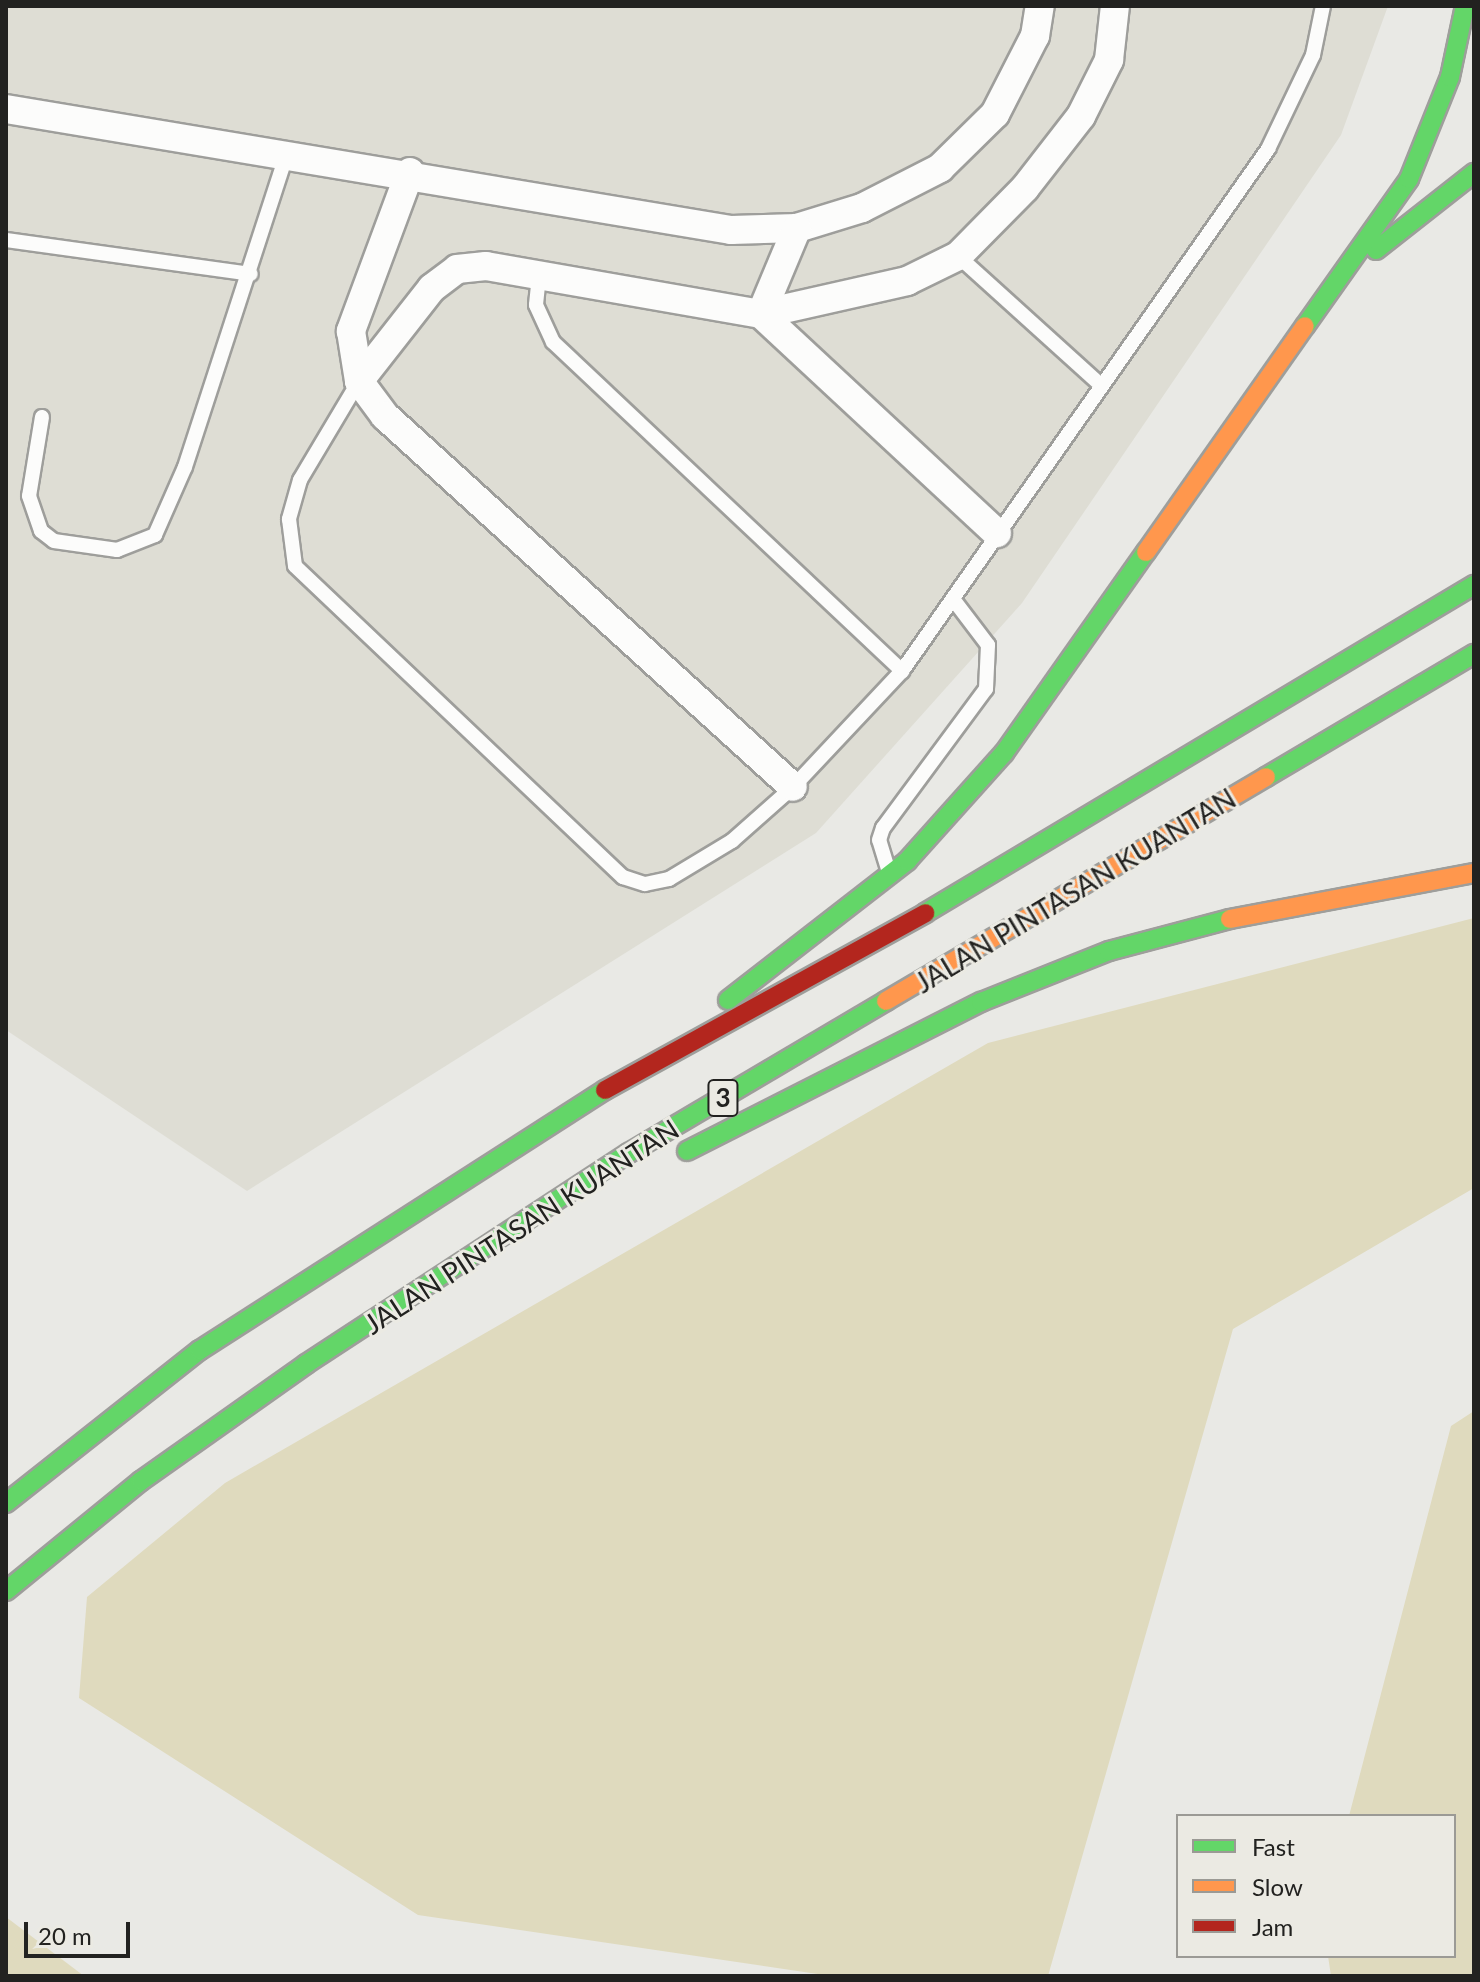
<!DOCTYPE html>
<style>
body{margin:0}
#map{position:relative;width:1480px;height:1982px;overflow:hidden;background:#e9e9e5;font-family:Lato,sans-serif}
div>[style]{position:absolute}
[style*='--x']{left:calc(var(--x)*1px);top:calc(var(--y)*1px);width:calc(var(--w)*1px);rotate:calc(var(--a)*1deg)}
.built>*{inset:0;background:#deddd4}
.green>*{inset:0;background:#dfdabe}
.roads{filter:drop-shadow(2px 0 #9e9e9b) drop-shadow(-2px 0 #9e9e9b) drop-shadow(0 2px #9e9e9b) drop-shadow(0 -2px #9e9e9b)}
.lane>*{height:14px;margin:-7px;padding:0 7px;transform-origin:7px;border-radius:7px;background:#fcfcfb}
.street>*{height:28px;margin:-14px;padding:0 14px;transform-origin:14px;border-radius:14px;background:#fcfcfb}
.fast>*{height:18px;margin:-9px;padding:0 9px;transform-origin:9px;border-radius:9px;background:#63d668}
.slow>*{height:18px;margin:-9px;padding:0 9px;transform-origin:9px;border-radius:9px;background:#ff974d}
.jam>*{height:18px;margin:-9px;padding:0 9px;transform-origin:9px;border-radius:9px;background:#b3261e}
span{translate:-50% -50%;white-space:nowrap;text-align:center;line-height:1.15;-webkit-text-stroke:6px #ebeae3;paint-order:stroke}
.shield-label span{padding:2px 6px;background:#ebeae3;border:2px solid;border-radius:6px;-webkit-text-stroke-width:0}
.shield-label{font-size:26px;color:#222220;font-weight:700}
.street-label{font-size:28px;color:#222220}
.frame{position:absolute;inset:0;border:8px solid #222220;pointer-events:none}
.legend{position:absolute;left:1176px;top:1814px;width:280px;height:144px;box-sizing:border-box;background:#ebeae3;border:2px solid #9b9a95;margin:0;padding:10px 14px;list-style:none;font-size:24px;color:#222220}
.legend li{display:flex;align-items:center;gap:16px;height:40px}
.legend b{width:40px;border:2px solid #9b9a95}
.scale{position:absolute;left:24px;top:1922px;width:106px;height:36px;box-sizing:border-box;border:4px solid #222220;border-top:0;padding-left:10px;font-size:24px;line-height:28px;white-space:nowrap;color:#222220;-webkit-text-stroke:6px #ebeae3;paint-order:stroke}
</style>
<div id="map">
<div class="built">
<i style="clip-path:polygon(6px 6px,1388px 6px,1341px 135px,1022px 603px,816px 833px,247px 1191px,6px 1030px)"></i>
</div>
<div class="green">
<i style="clip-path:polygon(1474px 918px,1474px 1188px,1233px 1329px,1048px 1976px,831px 1976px,418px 1915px,79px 1698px,87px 1597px,225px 1483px,988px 1043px)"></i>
<i style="clip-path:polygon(1474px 1411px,1474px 1976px,1331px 1976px,1328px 1956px,1454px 1956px,1454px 1816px,1349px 1816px,1451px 1426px)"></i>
<i style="clip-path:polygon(6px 1917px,84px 1976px,6px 1976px)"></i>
</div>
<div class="roads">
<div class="lane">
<i style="--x:6;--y:240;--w:247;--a:7.9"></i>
<i style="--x:958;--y:256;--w:193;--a:42.1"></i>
<i style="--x:539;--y:276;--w:29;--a:96"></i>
<i style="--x:536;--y:305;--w:41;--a:65.3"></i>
<i style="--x:553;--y:342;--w:480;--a:43.3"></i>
<i style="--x:359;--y:381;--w:115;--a:120.8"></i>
<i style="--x:300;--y:480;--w:41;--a:105.8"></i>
<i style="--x:289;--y:519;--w:47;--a:82.7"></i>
<i style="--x:295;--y:566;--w:452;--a:43.5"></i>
<i style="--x:623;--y:877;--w:23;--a:18"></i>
<i style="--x:645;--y:884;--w:25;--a:-12"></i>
<i style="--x:669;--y:879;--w:74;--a:-31.1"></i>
<i style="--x:732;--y:841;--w:81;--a:-41.5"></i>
<i style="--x:793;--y:787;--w:159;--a:-46.8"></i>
<i style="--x:902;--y:671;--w:638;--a:-54.96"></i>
<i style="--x:1268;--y:149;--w:104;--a:-64.4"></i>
<i style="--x:1313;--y:55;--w:50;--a:-78.5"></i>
<i style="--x:42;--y:417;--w:80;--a:99.3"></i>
<i style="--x:29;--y:496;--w:37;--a:71"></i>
<i style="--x:41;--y:531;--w:16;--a:38"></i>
<i style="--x:54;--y:541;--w:64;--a:8.1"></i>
<i style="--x:117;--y:550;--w:41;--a:-21.5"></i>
<i style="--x:155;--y:535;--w:74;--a:-66.2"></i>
<i style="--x:185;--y:467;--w:330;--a:-72"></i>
<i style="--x:888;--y:869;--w:30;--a:-107"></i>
<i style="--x:879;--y:840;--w:13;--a:-72"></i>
<i style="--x:883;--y:828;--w:173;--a:-53.5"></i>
<i style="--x:986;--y:689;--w:44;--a:-87.4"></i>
<i style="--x:988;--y:645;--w:58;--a:-127.3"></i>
</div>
<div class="street">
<i style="--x:6;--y:109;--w:735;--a:9.48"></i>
<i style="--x:731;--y:230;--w:66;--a:-1.7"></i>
<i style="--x:797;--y:228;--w:68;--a:-17.1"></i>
<i style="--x:862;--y:208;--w:88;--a:-27.1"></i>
<i style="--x:940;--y:168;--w:77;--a:-44.5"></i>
<i style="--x:995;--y:114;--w:88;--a:-62.9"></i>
<i style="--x:1035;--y:36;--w:30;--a:-81"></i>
<i style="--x:410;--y:172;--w:170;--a:110.4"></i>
<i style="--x:351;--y:331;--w:51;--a:80.9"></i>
<i style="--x:359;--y:381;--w:44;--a:53.4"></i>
<i style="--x:385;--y:416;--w:551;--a:42.28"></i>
<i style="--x:797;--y:228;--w:93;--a:112.7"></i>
<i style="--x:761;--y:314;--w:322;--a:42.9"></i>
<i style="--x:359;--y:381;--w:118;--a:-51.9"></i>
<i style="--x:432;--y:288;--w:31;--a:-37"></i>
<i style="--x:457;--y:269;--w:29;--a:-6"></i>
<i style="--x:486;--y:266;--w:279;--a:9.9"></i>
<i style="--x:761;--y:314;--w:150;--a:-12.7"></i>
<i style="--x:907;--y:281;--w:57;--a:-26.1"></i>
<i style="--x:958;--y:256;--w:95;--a:-45.4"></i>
<i style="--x:1025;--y:188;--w:91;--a:-52.1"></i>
<i style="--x:1081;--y:116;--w:63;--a:-63.4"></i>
<i style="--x:1109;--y:60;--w:54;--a:-83.7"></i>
</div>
<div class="fast">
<i style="--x:1376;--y:250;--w:125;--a:-38.2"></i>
<i style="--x:1305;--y:326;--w:180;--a:-54.7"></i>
<i style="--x:1409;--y:179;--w:110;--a:-68.1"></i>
<i style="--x:1450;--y:77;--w:73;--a:-78.1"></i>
<i style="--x:1266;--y:777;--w:242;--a:-30.6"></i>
<i style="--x:925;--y:913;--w:640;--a:-30.86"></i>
<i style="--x:728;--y:1000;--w:227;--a:-37.8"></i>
<i style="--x:907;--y:861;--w:145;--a:-48.1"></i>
<i style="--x:1004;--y:753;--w:246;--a:-54.8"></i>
<i style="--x:687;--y:1151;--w:330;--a:-26.9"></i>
<i style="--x:981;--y:1002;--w:138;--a:-21.7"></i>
<i style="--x:1109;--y:951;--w:125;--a:-14.8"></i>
<i style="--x:6;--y:1503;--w:247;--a:-38.3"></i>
<i style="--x:200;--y:1350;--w:481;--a:-32.7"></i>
<i style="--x:6;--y:1591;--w:174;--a:-39.2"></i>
<i style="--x:141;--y:1481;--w:202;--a:-35.3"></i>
<i style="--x:306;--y:1364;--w:386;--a:-33.2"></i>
<i style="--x:629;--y:1153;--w:299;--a:-30.6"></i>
</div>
<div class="slow">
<i style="--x:1146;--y:552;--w:276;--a:-54.9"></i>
<i style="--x:1230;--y:919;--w:248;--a:-10.7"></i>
<i style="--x:886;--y:1001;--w:441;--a:-30.5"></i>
</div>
<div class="jam">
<i style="--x:605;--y:1090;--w:366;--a:-28.9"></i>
</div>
</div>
<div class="shield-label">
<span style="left:723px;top:1098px">3</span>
</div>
<div class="street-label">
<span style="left:1075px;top:890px;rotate:-31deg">JALAN PINTASAN KUANTAN</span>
<span style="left:521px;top:1226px;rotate:-33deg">JALAN PINTASAN KUANTAN</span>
</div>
<div class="frame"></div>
<ul class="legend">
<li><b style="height:10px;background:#63d668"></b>Fast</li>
<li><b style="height:10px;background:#ff974d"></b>Slow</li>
<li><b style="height:10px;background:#b3261e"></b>Jam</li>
</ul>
<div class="scale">20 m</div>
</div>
